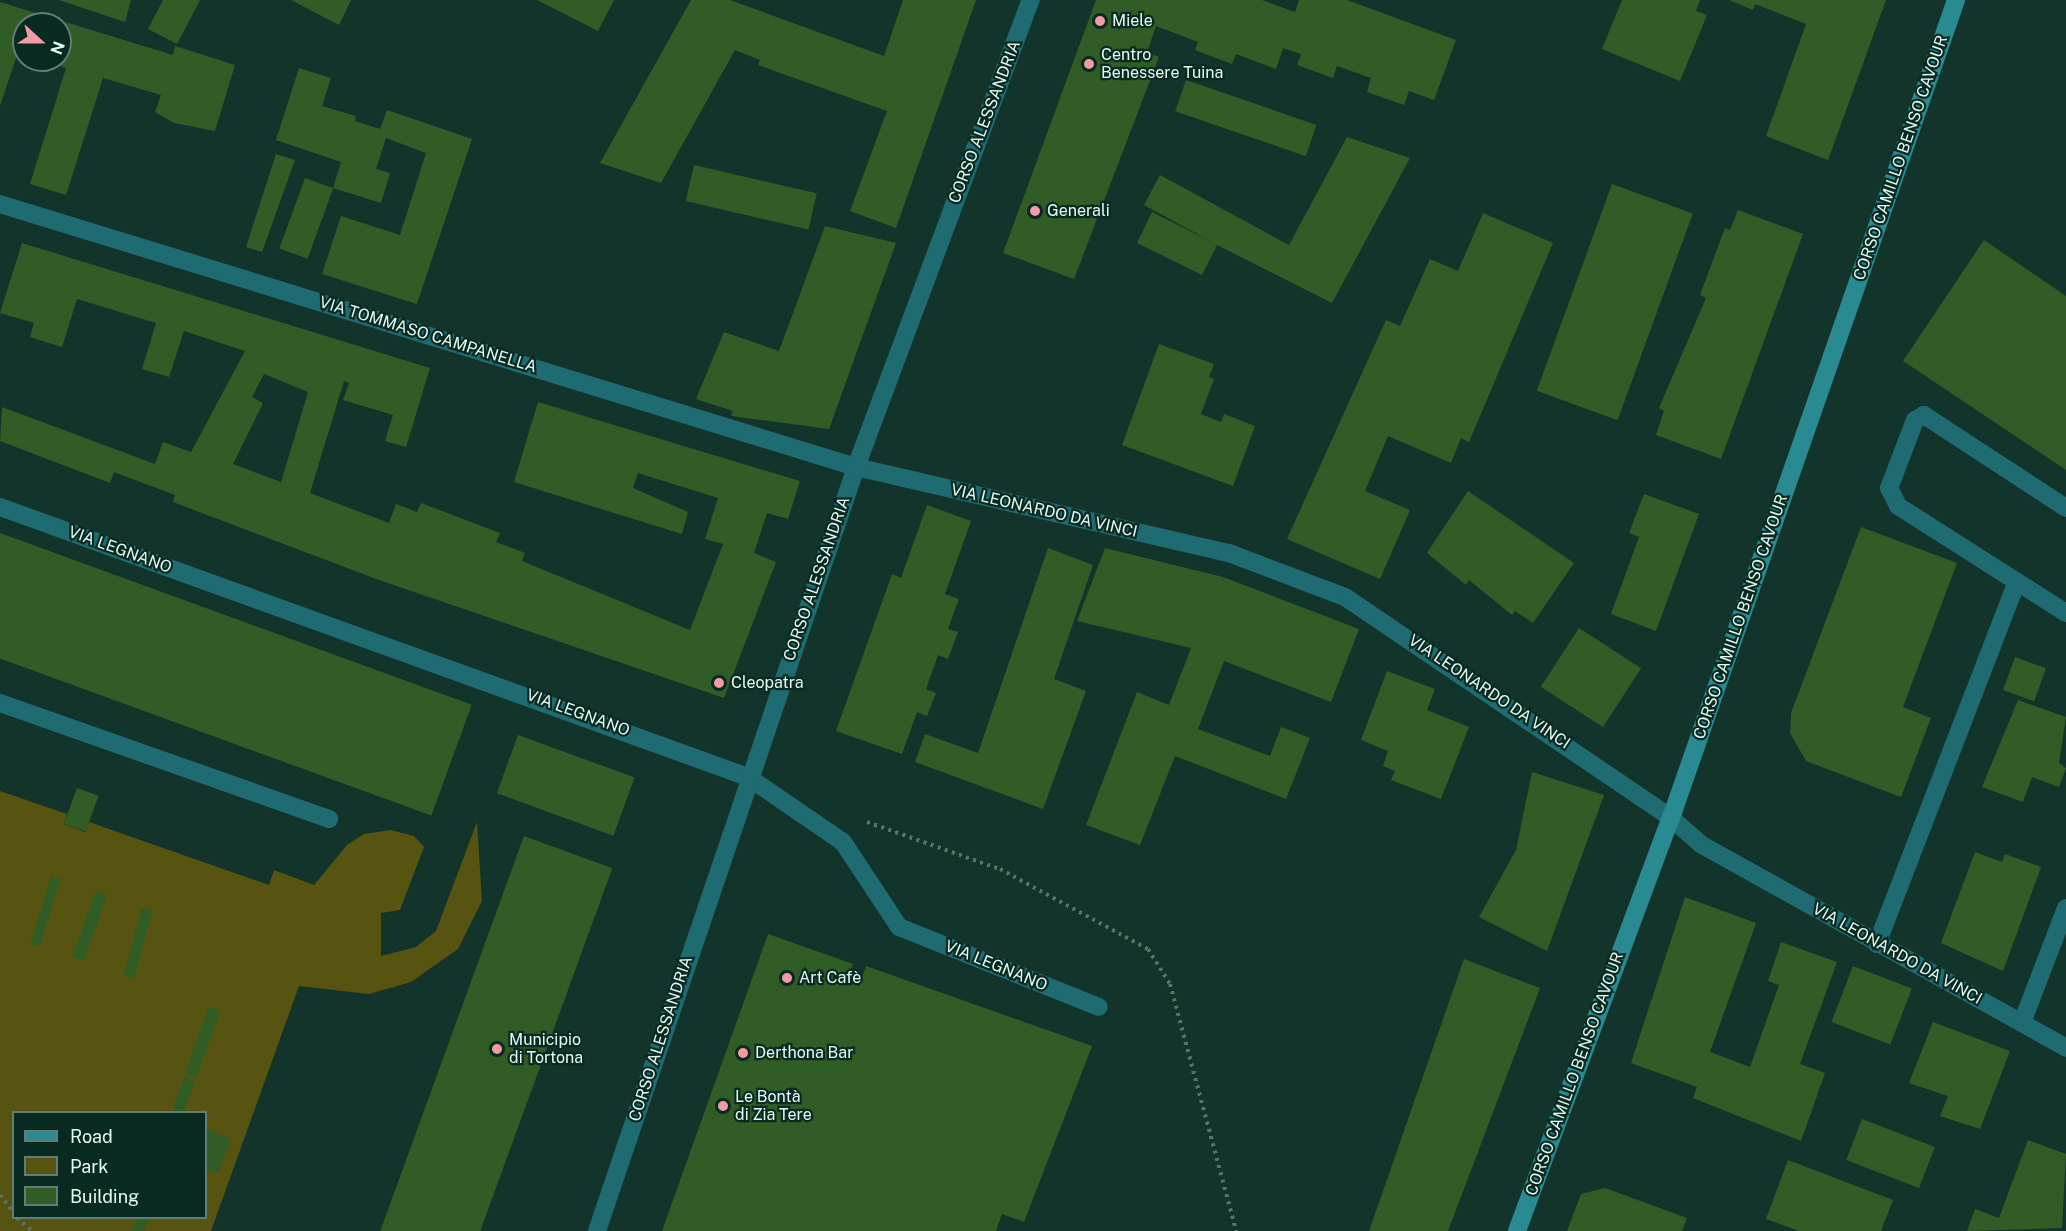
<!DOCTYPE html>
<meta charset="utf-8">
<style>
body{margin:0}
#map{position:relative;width:2066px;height:1231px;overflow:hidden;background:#13342a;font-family:"Public Sans",sans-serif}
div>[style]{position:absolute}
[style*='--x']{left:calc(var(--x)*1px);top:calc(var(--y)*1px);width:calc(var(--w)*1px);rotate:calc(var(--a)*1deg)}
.green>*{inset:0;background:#565410}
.building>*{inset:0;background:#305d25;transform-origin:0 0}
.path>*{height:4px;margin-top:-2px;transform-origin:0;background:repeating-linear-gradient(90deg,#57736a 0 3px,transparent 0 7.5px)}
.lane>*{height:18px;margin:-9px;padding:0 9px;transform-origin:9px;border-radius:9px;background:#1f6b72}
.street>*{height:18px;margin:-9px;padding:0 9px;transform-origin:9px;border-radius:9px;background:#1f6b72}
.secondary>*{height:18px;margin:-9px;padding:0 9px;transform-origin:9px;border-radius:9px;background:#298a92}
.dots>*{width:16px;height:16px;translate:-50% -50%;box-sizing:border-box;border:3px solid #082a21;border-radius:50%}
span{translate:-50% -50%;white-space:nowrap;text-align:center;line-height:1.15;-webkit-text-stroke:4.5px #082a21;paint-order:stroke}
.poi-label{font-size:16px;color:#e6f9f2}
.left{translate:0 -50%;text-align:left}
.street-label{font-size:16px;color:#e6f9f2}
.legend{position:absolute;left:12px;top:1111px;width:195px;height:108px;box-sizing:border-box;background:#082a21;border:2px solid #617d75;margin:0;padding:8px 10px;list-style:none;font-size:18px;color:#e6f9f2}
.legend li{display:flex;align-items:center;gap:12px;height:30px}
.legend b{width:30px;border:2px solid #617d75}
.north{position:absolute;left:12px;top:12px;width:60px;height:60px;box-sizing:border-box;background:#082a21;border:2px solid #617d75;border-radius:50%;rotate:111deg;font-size:16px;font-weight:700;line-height:24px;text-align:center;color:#e6f9f2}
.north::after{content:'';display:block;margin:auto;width:21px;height:27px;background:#f49aa5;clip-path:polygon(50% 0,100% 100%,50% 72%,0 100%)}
</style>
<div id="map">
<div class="green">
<i style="clip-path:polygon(evenodd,0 791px,67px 814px,64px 824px,85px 832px,89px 822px,269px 885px,274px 870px,314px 885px,347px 845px,364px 834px,391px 830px,414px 836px,424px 847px,400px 910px,381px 913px,381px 956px,416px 947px,436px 931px,477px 822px,482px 901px,458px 949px,411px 982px,369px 994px,299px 986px,211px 1231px,0 1231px,0 791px,14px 1112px,206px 1112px,206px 1218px,14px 1218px,14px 1112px)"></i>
</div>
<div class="building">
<i style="clip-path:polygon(59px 0,131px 0,125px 22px)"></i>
<i style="clip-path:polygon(163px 0,200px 0,177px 44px,148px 29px)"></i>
<i style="clip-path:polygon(291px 0,351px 0,339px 25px)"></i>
<i style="clip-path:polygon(537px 0,614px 0,598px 31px)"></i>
<i style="clip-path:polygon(691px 0,730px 0,884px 56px,903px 0,976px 0,896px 228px,850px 211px,887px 111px,758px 65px,760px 60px,735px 50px,661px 183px,600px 163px)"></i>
<i style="clip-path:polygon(1096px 0,1262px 0,1295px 12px,1299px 0,1347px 0,1456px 40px,1434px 100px,1409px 91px,1404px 105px,1367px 92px,1371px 78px,1337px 66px,1333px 78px,1297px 65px,1301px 54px,1283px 48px,1276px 69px,1236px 54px,1232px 64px,1195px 50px,1198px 42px,1156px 26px,1147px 52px,1159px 57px,1074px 279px,1003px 253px)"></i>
<i style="clip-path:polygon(1622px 0,1700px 0,1696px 11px,1707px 15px,1680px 81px,1602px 49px)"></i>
<i style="clip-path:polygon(1729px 0,1886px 0,1828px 160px,1766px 136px,1806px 24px,1755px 4px,1753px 10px)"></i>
<i style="clip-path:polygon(0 2px,173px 55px,175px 46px,235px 65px,215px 131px,174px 123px,155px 112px,161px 95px,103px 78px,66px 195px,30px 184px,66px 68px,44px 60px,60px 60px,60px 24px,24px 24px,24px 54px,18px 52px,0 106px)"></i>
<i style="clip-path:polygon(299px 68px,331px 78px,322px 106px,356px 116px,355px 121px,380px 129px,387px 110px,472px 139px,417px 304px,322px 274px,341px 216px,400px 235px,426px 153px,386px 138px,376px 169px,390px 173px,381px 203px,333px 188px,341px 162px,276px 140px)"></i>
<i style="left:1186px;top:80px;width:138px;height:33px;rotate:19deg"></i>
<i style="clip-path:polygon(1347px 137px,1410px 158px,1332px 303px,1217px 245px,1202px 275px,1137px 243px,1152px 212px,1214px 243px,1144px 205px,1160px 175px,1289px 245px)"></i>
<i style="clip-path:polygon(276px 154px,295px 160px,262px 252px,246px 247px)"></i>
<i style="left:694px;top:165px;width:126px;height:37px;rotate:13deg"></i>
<i style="left:305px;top:178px;width:30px;height:75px;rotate:20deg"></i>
<i style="left:1612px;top:184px;width:86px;height:220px;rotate:20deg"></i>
<i style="clip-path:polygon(1738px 210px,1803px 234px,1721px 459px,1656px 435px,1664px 411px,1659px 408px,1706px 298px,1700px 295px,1725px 228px,1730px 230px)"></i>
<i style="clip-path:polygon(1483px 213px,1553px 243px,1469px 442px,1461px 438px,1451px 463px,1388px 436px,1365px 491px,1410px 510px,1380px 579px,1287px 539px,1386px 320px,1400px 326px,1430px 259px,1458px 271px)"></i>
<i style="clip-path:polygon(825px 226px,896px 243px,829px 429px,731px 416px,733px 411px,696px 399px,724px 332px,779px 351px)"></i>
<i style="clip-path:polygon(1984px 240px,2066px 296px,2066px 470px,1903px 361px)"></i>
<i style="clip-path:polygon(evenodd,22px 243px,430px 368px,406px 447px,385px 441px,393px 415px,343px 400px,349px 383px,344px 381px,310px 493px,389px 523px,396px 504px,417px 512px,421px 503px,500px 533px,496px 542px,525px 553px,522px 561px,690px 630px,723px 544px,705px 539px,718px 498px,638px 473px,633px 488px,688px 512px,682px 534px,514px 482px,538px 402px,800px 481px,788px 519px,767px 513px,754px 553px,776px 562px,724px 698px,379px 580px,173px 502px,175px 495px,114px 472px,110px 483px,0 441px,2px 407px,155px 464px,163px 442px,191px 452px,245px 351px,184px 331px,169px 377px,142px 369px,156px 323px,77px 299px,62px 347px,30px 337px,34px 323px,0 313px,22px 243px,264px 374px,308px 392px,281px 482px,233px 464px,263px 403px,252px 397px,264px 374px)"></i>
<i style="clip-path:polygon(1159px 344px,1214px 364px,1209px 377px,1214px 379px,1201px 414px,1221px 422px,1224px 414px,1255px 426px,1233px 486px,1122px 445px)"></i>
<i style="clip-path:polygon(1468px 491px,1574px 563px,1533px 623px,1515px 611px,1512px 615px,1469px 580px,1466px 585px,1427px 553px)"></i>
<i style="clip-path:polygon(1644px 494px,1699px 514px,1656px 631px,1611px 614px,1639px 537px,1629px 533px)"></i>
<i style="clip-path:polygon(927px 505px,971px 521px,945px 594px,959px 599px,948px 629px,958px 632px,948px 659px,938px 655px,926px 689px,936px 693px,927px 716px,917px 712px,902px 754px,836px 731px,892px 574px,901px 578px)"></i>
<i style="clip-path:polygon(1861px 527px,1957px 563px,1903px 707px,1931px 718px,1901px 797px,1806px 761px,1790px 733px,1791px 713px)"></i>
<i style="left:0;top:533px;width:502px;height:118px;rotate:20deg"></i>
<i style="clip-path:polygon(1048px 548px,1093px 565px,1054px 679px,1086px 691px,1043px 809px,915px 762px,925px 734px,978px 753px)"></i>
<i style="clip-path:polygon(1105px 548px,1223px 577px,1359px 629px,1331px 702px,1224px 661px,1198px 729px,1270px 756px,1281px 727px,1310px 738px,1286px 799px,1175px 756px,1140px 845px,1086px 825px,1137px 692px,1169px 705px,1191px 648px,1077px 621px)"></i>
<i style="left:1579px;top:628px;width:74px;height:70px;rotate:33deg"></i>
<i style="left:2015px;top:657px;width:33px;height:35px;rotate:20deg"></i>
<i style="clip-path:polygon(1387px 671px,1435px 689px,1427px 710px,1469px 727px,1441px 799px,1391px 780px,1395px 771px,1383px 766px,1388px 751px,1361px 740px)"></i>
<i style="clip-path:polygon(2018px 700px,2066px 717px,2059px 763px,2066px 768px,2059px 787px,2032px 777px,2023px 802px,1982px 787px)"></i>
<i style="left:518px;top:735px;width:124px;height:62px;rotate:20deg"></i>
<i style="clip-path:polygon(1532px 772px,1604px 795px,1547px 951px,1479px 917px,1516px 850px)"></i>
<i style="left:77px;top:788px;width:23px;height:38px;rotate:20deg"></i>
<i style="left:524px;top:836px;width:94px;height:420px;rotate:20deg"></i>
<i style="clip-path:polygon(1975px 852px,2002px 862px,2005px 854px,2041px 867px,2003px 971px,1941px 943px)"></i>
<i style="left:51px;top:876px;width:10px;height:71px;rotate:17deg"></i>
<i style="left:96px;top:891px;width:12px;height:70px;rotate:20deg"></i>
<i style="clip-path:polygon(1685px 897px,1756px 923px,1710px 1052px,1750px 1067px,1779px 985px,1768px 981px,1781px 942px,1837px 962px,1800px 1064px,1825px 1073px,1801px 1141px,1693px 1098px,1697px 1087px,1631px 1063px)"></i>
<i style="left:142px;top:907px;width:11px;height:71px;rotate:15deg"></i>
<i style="clip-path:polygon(768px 934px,853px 964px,847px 982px,859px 986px,866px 966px,1092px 1046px,1024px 1222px,1002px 1214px,996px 1231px,662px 1231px)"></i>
<i style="clip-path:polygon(1464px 959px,1540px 988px,1448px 1231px,1369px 1231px)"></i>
<i style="left:1853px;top:966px;width:63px;height:60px;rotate:21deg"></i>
<i style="left:209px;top:1007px;width:12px;height:71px;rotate:20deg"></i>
<i style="clip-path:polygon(1933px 1022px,2010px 1051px,1980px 1129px,1940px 1116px,1948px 1096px,1909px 1083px)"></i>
<i style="clip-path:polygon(184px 1077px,195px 1081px,184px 1112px,172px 1112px)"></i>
<i style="left:1862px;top:1119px;width:78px;height:44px;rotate:21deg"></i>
<i style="clip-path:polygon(206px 1129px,231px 1139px,218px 1173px,206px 1169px)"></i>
<i style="clip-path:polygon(2028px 1140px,2066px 1154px,2062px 1228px,1967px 1231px,1975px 1209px,1999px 1218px)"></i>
<i style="clip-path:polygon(1788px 1160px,1893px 1200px,1881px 1231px,1799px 1231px,1766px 1219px)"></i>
<i style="clip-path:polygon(1605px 1188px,1687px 1218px,1682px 1231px,1567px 1231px,1581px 1194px)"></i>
<i style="clip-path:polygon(137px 1218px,148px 1218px,144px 1231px,132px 1231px)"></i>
</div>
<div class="path">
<i style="--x:867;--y:822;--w:141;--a:19.5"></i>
<i style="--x:1000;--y:869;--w:168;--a:28.4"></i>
<i style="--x:1148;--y:949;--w:41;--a:57.8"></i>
<i style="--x:1170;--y:984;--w:256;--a:75"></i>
<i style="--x:0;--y:1195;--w:23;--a:52"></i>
<i style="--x:17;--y:1218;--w:20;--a:41"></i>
</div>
<div class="lane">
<i style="--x:2066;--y:508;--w:170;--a:-146.8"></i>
<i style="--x:1924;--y:415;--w:10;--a:151"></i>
<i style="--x:1915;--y:420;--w:73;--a:110.9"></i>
<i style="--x:1889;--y:488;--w:20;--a:63"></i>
<i style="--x:1898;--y:506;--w:199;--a:32.5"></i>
<i style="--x:0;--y:703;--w:349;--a:19.4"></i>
<i style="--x:1877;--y:944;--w:388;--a:-68.9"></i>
</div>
<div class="street">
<i style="--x:0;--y:204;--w:895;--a:17.08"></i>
<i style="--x:856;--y:467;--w:383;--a:13"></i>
<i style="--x:1229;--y:553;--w:124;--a:20.8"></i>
<i style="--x:1345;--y:597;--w:394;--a:34.1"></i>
<i style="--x:1671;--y:818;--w:41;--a:41.1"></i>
<i style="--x:1702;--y:845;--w:417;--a:29.1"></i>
<i style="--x:0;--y:507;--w:795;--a:19.85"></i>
<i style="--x:748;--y:777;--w:115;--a:34.4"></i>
<i style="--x:843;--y:842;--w:102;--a:56.6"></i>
<i style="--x:899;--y:927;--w:215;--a:21.8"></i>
<i style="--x:2022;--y:1023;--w:123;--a:-69.1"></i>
<i style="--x:597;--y:1231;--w:807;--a:-71.27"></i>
<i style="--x:856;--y:467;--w:499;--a:-69.5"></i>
</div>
<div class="secondary">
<i style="--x:1517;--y:1231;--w:441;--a:-69.6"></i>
<i style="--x:1671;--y:818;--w:866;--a:-70.79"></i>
</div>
<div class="dots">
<i style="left:1100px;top:21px;background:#f49aa5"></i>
<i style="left:1089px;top:64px;background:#f49aa5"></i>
<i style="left:1035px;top:211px;background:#f49aa5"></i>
<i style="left:719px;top:683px;background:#f49aa5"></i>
<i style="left:787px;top:978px;background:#f49aa5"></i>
<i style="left:497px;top:1049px;background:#f49aa5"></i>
<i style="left:743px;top:1053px;background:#f49aa5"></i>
<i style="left:723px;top:1106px;background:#f49aa5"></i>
</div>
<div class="poi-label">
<span class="left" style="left:1112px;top:21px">Miele</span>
<span class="left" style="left:1101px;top:64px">Centro<br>Benessere Tuina</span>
<span class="left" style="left:1047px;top:211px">Generali</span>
<span class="left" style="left:731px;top:683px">Cleopatra</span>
<span class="left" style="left:799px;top:978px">Art Cafè</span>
<span class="left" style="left:509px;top:1049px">Municipio<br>di Tortona</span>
<span class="left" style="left:755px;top:1053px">Derthona Bar</span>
<span class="left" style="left:735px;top:1106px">Le Bontà<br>di Zia Tere</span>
</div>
<div class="street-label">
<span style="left:985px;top:122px;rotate:-69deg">CORSO ALESSANDRIA</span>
<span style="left:1901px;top:158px;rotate:-71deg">CORSO CAMILLO BENSO CAVOUR</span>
<span style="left:428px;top:335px;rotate:17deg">VIA TOMMASO CAMPANELLA</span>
<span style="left:1044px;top:511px;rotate:13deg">VIA LEONARDO DA VINCI</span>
<span style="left:120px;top:550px;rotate:20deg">VIA LEGNANO</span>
<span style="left:817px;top:579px;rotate:-71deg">CORSO ALESSANDRIA</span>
<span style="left:1741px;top:617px;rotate:-71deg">CORSO CAMILLO BENSO CAVOUR</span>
<span style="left:1489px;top:692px;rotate:34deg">VIA LEONARDO DA VINCI</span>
<span style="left:578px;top:713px;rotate:20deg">VIA LEGNANO</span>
<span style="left:1897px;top:954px;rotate:29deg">VIA LEONARDO DA VINCI</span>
<span style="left:996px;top:966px;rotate:22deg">VIA LEGNANO</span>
<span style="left:661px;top:1039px;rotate:-72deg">CORSO ALESSANDRIA</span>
<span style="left:1575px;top:1074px;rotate:-70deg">CORSO CAMILLO BENSO CAVOUR</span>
</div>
<ul class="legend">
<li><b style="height:8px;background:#298a92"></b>Road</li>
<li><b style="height:16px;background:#565410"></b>Park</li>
<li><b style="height:16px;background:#305d25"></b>Building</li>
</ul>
<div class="north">N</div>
</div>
